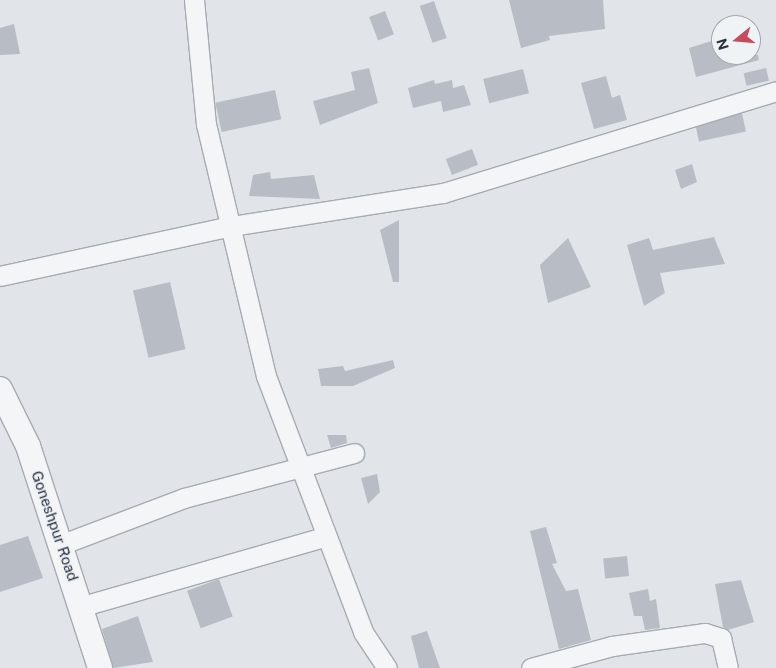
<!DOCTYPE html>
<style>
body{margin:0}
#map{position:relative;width:776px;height:668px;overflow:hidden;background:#e1e4e9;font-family:"Public Sans",sans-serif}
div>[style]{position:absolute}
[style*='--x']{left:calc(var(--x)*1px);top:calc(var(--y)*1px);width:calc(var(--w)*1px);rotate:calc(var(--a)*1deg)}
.building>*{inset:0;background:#b8bdc5;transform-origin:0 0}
.roads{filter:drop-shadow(1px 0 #a6abb3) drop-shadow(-1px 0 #a6abb3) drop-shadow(0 1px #a6abb3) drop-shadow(0 -1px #a6abb3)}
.minor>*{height:19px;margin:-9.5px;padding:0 9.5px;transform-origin:9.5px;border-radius:9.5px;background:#f3f5f7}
.tertiary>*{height:24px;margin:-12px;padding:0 12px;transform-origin:12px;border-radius:12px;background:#f3f5f7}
span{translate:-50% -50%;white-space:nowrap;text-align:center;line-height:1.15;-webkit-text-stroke:4px #f0f3f6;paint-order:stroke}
.street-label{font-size:15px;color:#2a3240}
.north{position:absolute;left:711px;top:15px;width:50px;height:50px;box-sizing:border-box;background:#f0f3f6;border:1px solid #a1a6ad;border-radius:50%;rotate:253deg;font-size:14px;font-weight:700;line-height:20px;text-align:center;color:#2a3240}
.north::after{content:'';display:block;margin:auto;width:18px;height:22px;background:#c84b5d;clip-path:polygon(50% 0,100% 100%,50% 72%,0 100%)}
</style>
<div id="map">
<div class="building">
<i style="clip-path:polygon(509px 0,603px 0,605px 29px,549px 36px,550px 40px,521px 48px)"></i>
<i style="left:434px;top:1px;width:39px;height:15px;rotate:71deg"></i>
<i style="left:385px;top:11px;width:25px;height:17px;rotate:69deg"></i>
<i style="clip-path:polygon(14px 24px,20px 54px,0 55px,0 28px)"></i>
<i style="clip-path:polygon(721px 38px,721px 55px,758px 55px,759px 60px,696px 77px,689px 48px)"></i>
<i style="clip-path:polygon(369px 68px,378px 103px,320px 125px,313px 101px,355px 90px,351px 72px)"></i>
<i style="left:766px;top:68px;width:13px;height:23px;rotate:77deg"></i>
<i style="left:523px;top:69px;width:25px;height:41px;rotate:76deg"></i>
<i style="clip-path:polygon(606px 76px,612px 98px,620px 95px,627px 120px,594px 129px,581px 83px)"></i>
<i style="clip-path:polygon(434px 80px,435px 84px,452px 80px,453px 88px,464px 85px,471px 105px,443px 112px,441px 101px,413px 108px,408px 88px)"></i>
<i style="left:275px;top:90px;width:30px;height:61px;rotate:78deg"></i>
<i style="left:742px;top:113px;width:19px;height:48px;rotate:78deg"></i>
<i style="left:472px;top:149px;width:17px;height:28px;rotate:69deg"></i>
<i style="clip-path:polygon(692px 164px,697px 182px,681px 189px,675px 170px)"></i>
<i style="clip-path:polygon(270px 172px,271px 179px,314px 175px,320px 199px,249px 196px,253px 175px)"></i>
<i style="clip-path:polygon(399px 220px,399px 282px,393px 282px,380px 230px)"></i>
<i style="clip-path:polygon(714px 237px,725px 264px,660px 273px,665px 293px,644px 306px,627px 245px,649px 238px,653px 250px)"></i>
<i style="clip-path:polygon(568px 238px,591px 287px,548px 303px,540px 265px)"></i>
<i style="left:170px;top:282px;width:69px;height:38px;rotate:77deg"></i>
<i style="clip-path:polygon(393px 360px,395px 368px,353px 386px,321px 386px,318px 369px,343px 366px,345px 371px)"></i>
<i style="clip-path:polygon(327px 435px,346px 435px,347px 443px,331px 448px)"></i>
<i style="clip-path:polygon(377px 474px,380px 492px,368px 504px,361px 478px)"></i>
<i style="clip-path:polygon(546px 527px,557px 563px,552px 564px,566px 591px,578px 589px,591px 640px,559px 649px,530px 531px)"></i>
<i style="clip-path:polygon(28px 536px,43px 578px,0 592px,0 545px)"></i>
<i style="left:627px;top:556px;width:20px;height:24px;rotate:84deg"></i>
<i style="left:219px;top:579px;width:40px;height:34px;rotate:70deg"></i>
<i style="clip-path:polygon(741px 580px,754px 622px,728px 630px,723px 627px,715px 584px)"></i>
<i style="clip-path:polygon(648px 589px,650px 601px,656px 599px,660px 628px,645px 630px,642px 616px,634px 616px,629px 593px)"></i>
<i style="clip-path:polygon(138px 616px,153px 662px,113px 668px,102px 629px)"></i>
<i style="clip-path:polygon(427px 631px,440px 668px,419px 668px,411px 636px)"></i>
</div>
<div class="roads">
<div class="minor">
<i style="--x:194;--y:0;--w:125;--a:84.5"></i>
<i style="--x:206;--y:124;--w:259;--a:76.6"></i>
<i style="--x:266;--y:376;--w:274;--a:69.2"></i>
<i style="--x:363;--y:632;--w:43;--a:56.3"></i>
<i style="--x:0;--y:276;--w:237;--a:-12.2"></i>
<i style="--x:232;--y:226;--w:214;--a:-8.9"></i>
<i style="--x:443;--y:193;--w:348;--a:-17"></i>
<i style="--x:60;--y:545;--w:133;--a:-20.8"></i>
<i style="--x:184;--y:498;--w:176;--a:-14.8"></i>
<i style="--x:83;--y:606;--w:251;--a:-16"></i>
<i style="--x:531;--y:668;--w:84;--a:-15.2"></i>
<i style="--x:612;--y:646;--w:94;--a:-8"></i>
<i style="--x:705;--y:633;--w:17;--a:17"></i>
<i style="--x:721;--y:638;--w:31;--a:77"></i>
</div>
<div class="tertiary">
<i style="--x:0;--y:389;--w:64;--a:63.8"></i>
<i style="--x:28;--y:446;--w:233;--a:72"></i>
</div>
</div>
<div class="street-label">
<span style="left:55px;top:526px;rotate:71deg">Goneshpur Road</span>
</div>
<div class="north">N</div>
</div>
